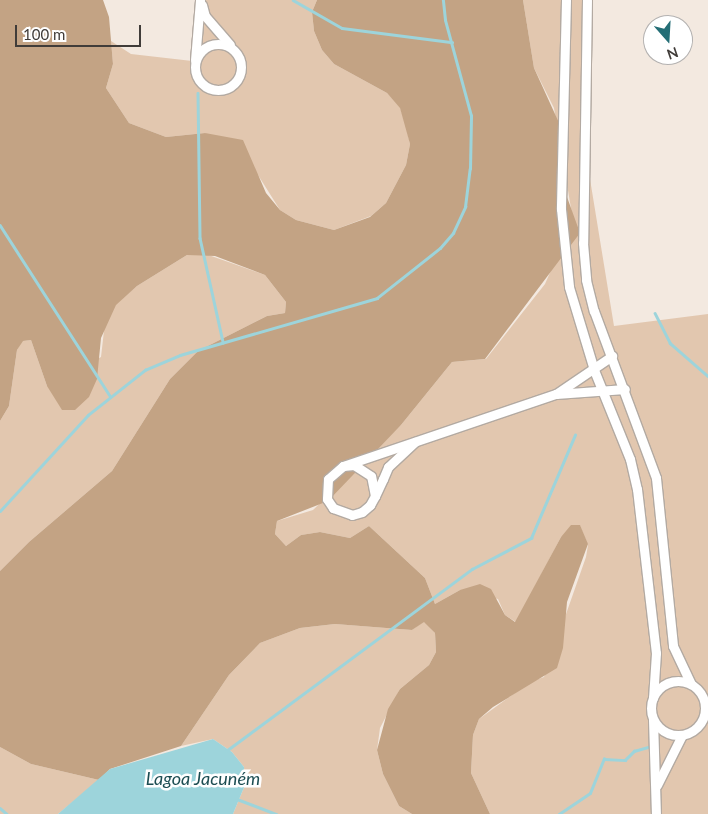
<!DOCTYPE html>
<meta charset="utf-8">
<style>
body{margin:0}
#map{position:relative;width:708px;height:814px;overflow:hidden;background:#f3e9e0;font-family:Lato,sans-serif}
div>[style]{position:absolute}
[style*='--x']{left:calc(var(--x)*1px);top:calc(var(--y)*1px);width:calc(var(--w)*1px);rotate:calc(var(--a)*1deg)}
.green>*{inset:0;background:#e2c7af}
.forest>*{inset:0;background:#c3a384}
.water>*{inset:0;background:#9dd4db}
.stream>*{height:2.5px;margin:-1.25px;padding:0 1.25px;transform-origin:1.25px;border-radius:1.25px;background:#9dd4db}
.roads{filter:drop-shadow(1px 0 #b3aaa2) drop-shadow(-1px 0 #b3aaa2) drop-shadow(0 1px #b3aaa2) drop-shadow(0 -1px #b3aaa2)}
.minor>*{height:9px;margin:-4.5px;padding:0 4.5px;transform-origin:4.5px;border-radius:4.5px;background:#fff}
.minor>.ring{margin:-4.5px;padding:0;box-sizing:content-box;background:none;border:9px solid #fff;border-radius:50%}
span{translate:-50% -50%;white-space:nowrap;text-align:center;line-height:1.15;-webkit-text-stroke:5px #fff;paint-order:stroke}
.water-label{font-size:18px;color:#1c4d52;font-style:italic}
.north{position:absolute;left:643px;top:15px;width:50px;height:50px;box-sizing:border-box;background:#fff;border:1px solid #b3b1b0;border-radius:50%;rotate:161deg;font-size:14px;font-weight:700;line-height:20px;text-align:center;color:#403c39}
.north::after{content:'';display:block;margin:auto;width:18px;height:22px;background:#246e76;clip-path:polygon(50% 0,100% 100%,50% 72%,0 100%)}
.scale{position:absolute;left:15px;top:25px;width:126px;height:22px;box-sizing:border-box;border:2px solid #403c39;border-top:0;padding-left:6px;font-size:15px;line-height:18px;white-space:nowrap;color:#403c39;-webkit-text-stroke:4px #fff;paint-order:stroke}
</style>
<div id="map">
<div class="green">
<i style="clip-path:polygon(198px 0,317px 0,312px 12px,314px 31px,322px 50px,334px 64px,387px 93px,400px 107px,406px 126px,410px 144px,406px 165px,386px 203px,371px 216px,334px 230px,296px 220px,280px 210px,258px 175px,205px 133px,166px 137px,129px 123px,106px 88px,113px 64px,111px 41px,131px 54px,201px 62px)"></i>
<i style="clip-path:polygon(523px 0,587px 0,590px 179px,614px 326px,708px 314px,708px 814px,490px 814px,471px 773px,473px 735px,479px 719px,530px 682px,544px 677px,586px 557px,588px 545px,580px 526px,561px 537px,516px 622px,505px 615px,498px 599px,460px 590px,435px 604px,425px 578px,369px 526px,350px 538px,320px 532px,301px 535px,286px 546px,275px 534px,277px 521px,313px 510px,401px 425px,452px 362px,486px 359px,545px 284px,573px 220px,554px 108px,534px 68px)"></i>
<i style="clip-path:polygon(200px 252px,265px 275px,286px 302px,285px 313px,267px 316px,198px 351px,170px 379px,112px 471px,29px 542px,0 571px,0 421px,9px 406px,17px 350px,22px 341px,31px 340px,47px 386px,101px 357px,105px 322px,115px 305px,137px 286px,187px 255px)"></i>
<i style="clip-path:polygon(424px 621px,435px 633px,436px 652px,429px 665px,400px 689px,380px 728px,377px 750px,383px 774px,399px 806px,412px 814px,233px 814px,245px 785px,244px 767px,232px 752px,213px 739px,181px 746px,229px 675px,260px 643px,300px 628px,335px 624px,412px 630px)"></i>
<i style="clip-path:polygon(0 747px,31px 764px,99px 780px,58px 814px,0 814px)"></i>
</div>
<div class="forest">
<i style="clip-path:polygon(0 0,103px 0,109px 17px,113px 64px,106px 88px,129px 123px,166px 137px,205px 133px,243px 140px,266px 193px,280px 210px,296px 220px,334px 230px,370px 217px,386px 203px,406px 165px,410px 144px,400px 108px,387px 93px,334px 64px,322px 50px,314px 31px,312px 12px,317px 0,523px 0,534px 68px,560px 125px,567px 197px,580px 233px,485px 359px,452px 362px,401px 425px,328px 501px,277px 521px,275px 534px,286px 546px,301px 535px,320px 532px,350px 538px,369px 526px,425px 578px,435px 604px,460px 590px,480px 584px,491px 589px,505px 615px,515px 622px,561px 537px,571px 525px,580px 525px,588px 544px,567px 602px,563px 648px,557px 668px,493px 707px,479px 719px,473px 735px,471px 773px,490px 814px,412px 814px,399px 806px,383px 774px,377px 750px,388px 709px,400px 689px,429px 665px,436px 652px,435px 633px,424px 622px,412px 630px,335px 624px,300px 628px,260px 643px,229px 675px,181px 746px,110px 769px,99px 780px,31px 764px,0 747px,0 571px,29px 542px,112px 471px,170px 379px,198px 351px,267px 316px,285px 313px,286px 302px,265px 275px,215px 256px,187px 255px,137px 286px,116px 305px,101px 338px,97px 379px,89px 397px,75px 410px,62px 410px,47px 386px,31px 340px,23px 341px,17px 350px,9px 406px,0 421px)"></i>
</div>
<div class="water">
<i style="clip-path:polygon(213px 739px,232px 752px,244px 767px,245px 785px,233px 814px,58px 814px,110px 769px)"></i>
</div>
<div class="stream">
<i style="--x:293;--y:0;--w:56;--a:29.7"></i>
<i style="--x:342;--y:28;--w:111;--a:7.3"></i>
<i style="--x:198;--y:93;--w:145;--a:89.2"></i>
<i style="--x:200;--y:238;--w:107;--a:77.5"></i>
<i style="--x:0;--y:225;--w:203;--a:57.2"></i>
<i style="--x:655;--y:313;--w:34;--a:63"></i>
<i style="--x:670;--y:343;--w:50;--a:41"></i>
<i style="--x:0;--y:511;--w:130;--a:-47.5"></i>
<i style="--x:88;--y:415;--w:73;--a:-38.3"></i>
<i style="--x:145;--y:370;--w:38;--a:-23"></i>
<i style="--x:180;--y:355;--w:205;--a:-16.1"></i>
<i style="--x:377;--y:298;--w:80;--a:-38.4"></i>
<i style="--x:440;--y:248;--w:20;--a:-49"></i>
<i style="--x:453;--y:233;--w:29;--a:-65"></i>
<i style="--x:465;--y:207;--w:38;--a:-83"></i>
<i style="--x:470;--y:169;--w:53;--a:-88.9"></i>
<i style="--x:471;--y:116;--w:99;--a:-105.2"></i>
<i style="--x:445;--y:20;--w:20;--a:-96"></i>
<i style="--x:226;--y:751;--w:306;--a:-36.5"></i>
<i style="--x:472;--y:569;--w:67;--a:-27.7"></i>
<i style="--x:531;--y:538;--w:112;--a:-66.9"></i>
<i style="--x:237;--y:799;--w:42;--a:21"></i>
<i style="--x:0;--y:808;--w:9;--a:41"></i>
<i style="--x:559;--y:814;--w:37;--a:-34"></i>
<i style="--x:590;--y:793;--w:37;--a:-68"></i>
<i style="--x:604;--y:759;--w:21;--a:3"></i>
<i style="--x:625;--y:760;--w:13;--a:-45"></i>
<i style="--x:634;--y:751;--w:19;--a:-16"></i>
</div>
<div class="roads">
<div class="minor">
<i style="--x:566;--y:0;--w:209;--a:91.4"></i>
<i style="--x:561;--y:209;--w:78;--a:84.1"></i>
<i style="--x:569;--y:287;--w:87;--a:73.2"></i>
<i style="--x:594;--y:370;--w:96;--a:68"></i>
<i style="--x:630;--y:459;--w:31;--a:77"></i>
<i style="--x:637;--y:489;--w:165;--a:83.4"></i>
<i style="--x:656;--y:653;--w:45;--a:93.8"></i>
<i style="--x:587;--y:0;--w:243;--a:90.9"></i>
<i style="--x:583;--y:243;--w:37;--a:85"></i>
<i style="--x:586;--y:280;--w:32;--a:76"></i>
<i style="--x:594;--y:311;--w:178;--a:69.6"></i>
<i style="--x:656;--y:478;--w:169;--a:84.2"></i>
<i style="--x:673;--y:646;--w:42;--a:64.7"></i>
<i style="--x:202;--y:5;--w:11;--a:75"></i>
<i style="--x:205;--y:16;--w:38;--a:49"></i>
<i class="ring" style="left:195px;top:44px;width:37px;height:37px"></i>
<i style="--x:195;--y:60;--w:60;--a:-85.2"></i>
<i style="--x:556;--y:394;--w:69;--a:-4.1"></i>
<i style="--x:343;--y:466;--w:225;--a:-18.7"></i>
<i style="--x:556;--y:394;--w:68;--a:-34.2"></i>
<i style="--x:375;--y:496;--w:20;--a:-101"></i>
<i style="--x:371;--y:476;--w:20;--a:-147"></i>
<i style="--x:354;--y:465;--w:11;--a:175"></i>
<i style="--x:343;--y:466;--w:20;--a:139"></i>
<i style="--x:328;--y:479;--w:20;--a:93"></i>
<i style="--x:327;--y:499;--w:11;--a:56"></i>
<i style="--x:333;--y:508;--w:20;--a:20"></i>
<i style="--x:352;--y:515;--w:10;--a:-17"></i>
<i style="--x:362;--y:512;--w:11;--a:-41"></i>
<i style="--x:370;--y:505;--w:10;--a:-61"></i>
<i style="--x:375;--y:496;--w:19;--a:-65"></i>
<i style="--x:383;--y:479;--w:13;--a:-67"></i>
<i style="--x:388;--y:467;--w:37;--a:-43"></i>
<i class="ring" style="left:651px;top:681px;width:45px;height:45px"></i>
<i style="--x:653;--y:720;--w:94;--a:88.2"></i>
<i style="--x:657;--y:785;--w:56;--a:-63.4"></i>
</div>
</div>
<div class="water-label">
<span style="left:203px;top:778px">Lagoa Jacuném</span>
</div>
<div class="north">N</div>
<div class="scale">100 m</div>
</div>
